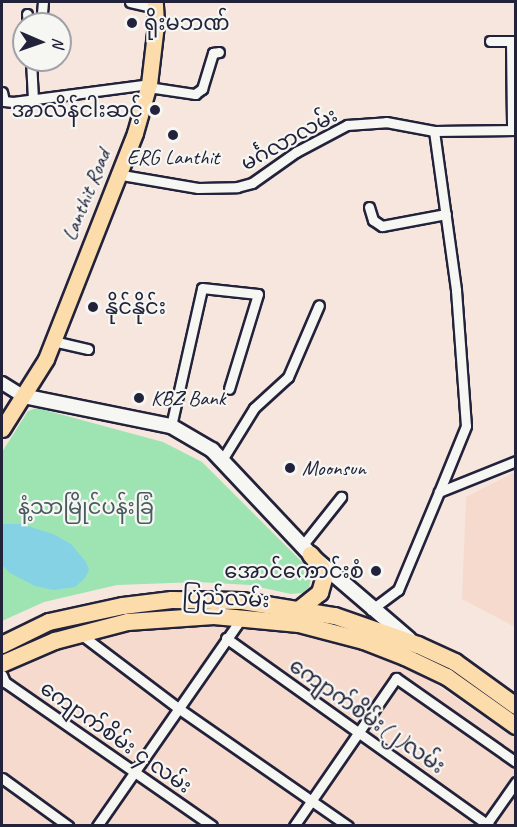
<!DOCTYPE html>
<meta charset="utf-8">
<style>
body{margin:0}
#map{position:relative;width:517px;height:827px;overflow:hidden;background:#f6e6dd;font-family:Caveat,"Noto Sans Myanmar",sans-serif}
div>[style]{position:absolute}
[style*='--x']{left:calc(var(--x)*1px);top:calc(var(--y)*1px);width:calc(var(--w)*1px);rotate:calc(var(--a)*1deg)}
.built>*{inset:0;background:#f6dace}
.green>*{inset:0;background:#9de4b2}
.water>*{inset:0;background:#85d2e5}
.roads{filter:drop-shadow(2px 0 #22223b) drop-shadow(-2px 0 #22223b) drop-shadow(0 2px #22223b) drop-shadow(0 -2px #22223b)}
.minor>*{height:9px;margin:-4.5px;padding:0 4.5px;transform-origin:4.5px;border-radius:4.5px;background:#f6f6f2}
.tertiary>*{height:12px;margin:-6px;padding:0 6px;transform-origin:6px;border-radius:6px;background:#f6f6f2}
.secondary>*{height:14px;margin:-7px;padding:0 7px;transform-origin:7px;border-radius:7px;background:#f6f6f2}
.primary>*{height:15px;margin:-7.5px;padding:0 7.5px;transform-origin:7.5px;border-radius:7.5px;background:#fddcac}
.trunk>*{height:16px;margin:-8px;padding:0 8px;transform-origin:8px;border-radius:8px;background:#fddcac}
.dots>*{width:16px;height:16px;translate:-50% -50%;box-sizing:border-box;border:3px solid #f6f6f2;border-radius:50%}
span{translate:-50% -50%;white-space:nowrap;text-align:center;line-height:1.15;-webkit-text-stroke:4.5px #f6f6f2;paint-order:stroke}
.poi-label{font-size:21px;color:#22223b}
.left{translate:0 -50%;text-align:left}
.right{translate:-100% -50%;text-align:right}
.street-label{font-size:21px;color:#22223b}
.park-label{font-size:21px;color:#475c5f}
.frame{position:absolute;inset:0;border:3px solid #22223b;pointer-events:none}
.north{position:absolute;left:12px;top:12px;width:60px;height:60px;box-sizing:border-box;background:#f6f6f2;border:2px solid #a1a1a9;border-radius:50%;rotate:92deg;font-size:16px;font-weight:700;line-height:24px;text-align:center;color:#22223b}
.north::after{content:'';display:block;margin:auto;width:21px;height:27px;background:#22223b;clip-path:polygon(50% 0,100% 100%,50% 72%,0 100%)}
</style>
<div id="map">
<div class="built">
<i style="clip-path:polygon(515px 472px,515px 627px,462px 599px,466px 497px)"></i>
<i style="clip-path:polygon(198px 623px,293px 632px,369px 648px,421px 674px,515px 739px,515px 825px,2px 826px,2px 670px,52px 647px,125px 629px)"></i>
</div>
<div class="green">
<i style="clip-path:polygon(37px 408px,163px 442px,202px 462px,306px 566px,311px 579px,309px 587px,302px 593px,291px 594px,250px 585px,198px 582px,117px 585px,44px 602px,2px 621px,2px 452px,28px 411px)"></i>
</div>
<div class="water">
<i style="clip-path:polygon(2px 524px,21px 524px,53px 534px,71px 544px,86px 562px,89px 570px,85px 578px,75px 587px,54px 590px,35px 586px,10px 573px,2px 565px)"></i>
</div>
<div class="roads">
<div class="minor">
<i style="--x:130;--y:2;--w:26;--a:13"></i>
<i style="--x:42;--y:13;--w:11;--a:-85"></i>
<i style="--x:27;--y:14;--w:10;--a:84"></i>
<i style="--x:490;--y:41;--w:25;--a:0"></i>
<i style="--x:511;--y:41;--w:88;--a:89.3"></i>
<i style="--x:31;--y:60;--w:40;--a:87.1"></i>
<i style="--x:148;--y:87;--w:48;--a:8.5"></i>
<i style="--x:195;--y:94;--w:9;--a:-36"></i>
<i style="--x:202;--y:89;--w:38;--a:-73"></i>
<i style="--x:213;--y:53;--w:6;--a:-9"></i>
<i style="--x:2;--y:92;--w:9;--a:77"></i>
<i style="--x:4;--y:101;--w:9;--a:6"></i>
<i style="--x:13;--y:102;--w:137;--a:-7.5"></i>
<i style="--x:434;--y:131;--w:161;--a:82.1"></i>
<i style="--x:456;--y:290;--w:136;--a:85.8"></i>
<i style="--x:466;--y:426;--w:71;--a:112.2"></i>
<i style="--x:116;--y:174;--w:83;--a:9.7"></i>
<i style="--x:198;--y:188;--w:39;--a:-1"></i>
<i style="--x:237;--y:187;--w:16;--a:-15"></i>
<i style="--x:252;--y:183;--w:54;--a:-35.2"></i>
<i style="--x:296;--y:152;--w:58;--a:-27.9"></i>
<i style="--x:347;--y:125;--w:39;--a:-4"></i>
<i style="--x:386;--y:122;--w:49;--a:10.6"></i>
<i style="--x:434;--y:131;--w:82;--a:-0.7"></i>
<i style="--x:369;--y:207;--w:14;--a:73"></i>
<i style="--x:373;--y:220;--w:11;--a:34"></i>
<i style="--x:382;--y:226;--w:65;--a:-10.6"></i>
<i style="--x:53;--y:341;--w:36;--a:13"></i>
<i style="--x:171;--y:426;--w:141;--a:-77.3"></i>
<i style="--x:202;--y:288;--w:56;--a:6.1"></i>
<i style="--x:258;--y:294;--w:99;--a:107"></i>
<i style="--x:222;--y:460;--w:61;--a:-58.4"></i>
<i style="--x:254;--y:408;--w:46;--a:-42.4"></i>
<i style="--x:288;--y:377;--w:78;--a:-66.7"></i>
<i style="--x:302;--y:546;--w:63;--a:-51.5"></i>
<i style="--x:371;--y:610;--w:34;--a:-37"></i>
<i style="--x:398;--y:590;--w:106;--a:-67.3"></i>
<i style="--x:439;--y:492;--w:83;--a:-21.9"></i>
<i style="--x:79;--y:633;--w:124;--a:37.1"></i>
<i style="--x:178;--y:708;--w:207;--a:34.8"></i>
<i style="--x:226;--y:638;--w:324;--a:35.5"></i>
<i style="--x:2;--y:675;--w:8;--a:67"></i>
<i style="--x:5;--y:682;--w:252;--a:34.8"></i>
<i style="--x:2;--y:778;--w:82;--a:36"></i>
<i style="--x:97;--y:826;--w:252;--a:-55.2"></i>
<i style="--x:294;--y:826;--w:180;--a:-55.4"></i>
<i style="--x:396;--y:678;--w:146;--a:35"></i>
<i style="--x:485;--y:826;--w:54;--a:-54.8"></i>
</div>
<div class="tertiary">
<i style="--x:2;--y:383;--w:25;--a:32"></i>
</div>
<div class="secondary">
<i style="--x:23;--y:396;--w:151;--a:11.5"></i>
<i style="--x:171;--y:426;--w:48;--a:30.3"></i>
<i style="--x:212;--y:450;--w:144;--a:46.7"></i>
<i style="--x:311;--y:555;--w:129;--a:40.6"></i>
</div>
<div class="primary">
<i style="--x:2;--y:429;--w:83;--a:-57.8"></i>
<i style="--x:46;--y:359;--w:243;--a:-68.5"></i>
<i style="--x:135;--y:133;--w:51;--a:-74.1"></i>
<i style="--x:149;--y:84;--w:60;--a:-83.3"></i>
<i style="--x:156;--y:24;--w:22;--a:-93"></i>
</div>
<div class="trunk">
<i style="--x:300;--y:609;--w:26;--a:-39"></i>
<i style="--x:320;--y:593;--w:15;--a:-74"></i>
<i style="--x:324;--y:579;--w:12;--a:-104"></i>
<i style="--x:321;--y:567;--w:16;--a:-130"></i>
<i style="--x:2;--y:645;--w:52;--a:-26.1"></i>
<i style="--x:49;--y:622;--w:76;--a:-12.2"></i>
<i style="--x:123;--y:606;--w:49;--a:-7"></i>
<i style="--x:172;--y:600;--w:70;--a:0.8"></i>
<i style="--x:242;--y:601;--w:94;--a:9.2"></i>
<i style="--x:335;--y:616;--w:88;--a:19.3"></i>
<i style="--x:418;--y:645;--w:41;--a:24.7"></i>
<i style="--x:455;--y:662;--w:75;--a:35.8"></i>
<i style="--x:2;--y:664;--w:58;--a:-23.5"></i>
<i style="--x:55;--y:641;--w:75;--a:-14.6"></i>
<i style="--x:128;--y:622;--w:86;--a:-4"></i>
<i style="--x:214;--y:616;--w:85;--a:5.4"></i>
<i style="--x:299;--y:624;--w:67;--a:14.7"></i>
<i style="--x:364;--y:641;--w:44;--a:21.3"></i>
<i style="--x:405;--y:657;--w:47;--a:25.5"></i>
<i style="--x:447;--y:677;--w:85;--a:35.4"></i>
</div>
</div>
<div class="dots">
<i style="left:132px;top:23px;background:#22223b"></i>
<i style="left:155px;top:110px;background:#22223b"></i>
<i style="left:173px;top:135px;background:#22223b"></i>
<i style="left:93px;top:307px;background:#22223b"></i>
<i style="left:139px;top:398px;background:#22223b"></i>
<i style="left:290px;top:468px;background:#22223b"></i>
<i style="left:376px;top:571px;background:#22223b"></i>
</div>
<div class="poi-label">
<span class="left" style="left:144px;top:23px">ရိုးမဘဏ်</span>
<span class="right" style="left:143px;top:110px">အာလိန်ငါးဆင့်</span>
<span style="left:173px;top:157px">ERG Lanthit</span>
<span class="left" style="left:105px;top:307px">နိုင်နိုင်း</span>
<span class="left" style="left:151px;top:398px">KBZ Bank</span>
<span class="left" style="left:302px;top:468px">Moonsun</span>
<span class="right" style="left:364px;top:571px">အောင်ကောင်းစံ</span>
</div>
<div class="street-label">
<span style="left:289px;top:139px;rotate:-29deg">မင်္ဂလာလမ်း</span>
<span style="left:86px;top:195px;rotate:-68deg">Lanthit Road</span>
<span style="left:226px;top:598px;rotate:3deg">ပြည်လမ်း</span>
<span style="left:367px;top:716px;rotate:35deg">ကျောက်စိမ်း(၂)လမ်း</span>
<span style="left:116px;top:737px;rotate:35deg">ကျောက်စိမ်း ၄ လမ်း</span>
</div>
<div class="park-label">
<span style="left:86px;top:507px">နံ့သာမြိုင်ပန်းခြံ</span>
</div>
<div class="frame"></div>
<div class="north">N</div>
</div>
